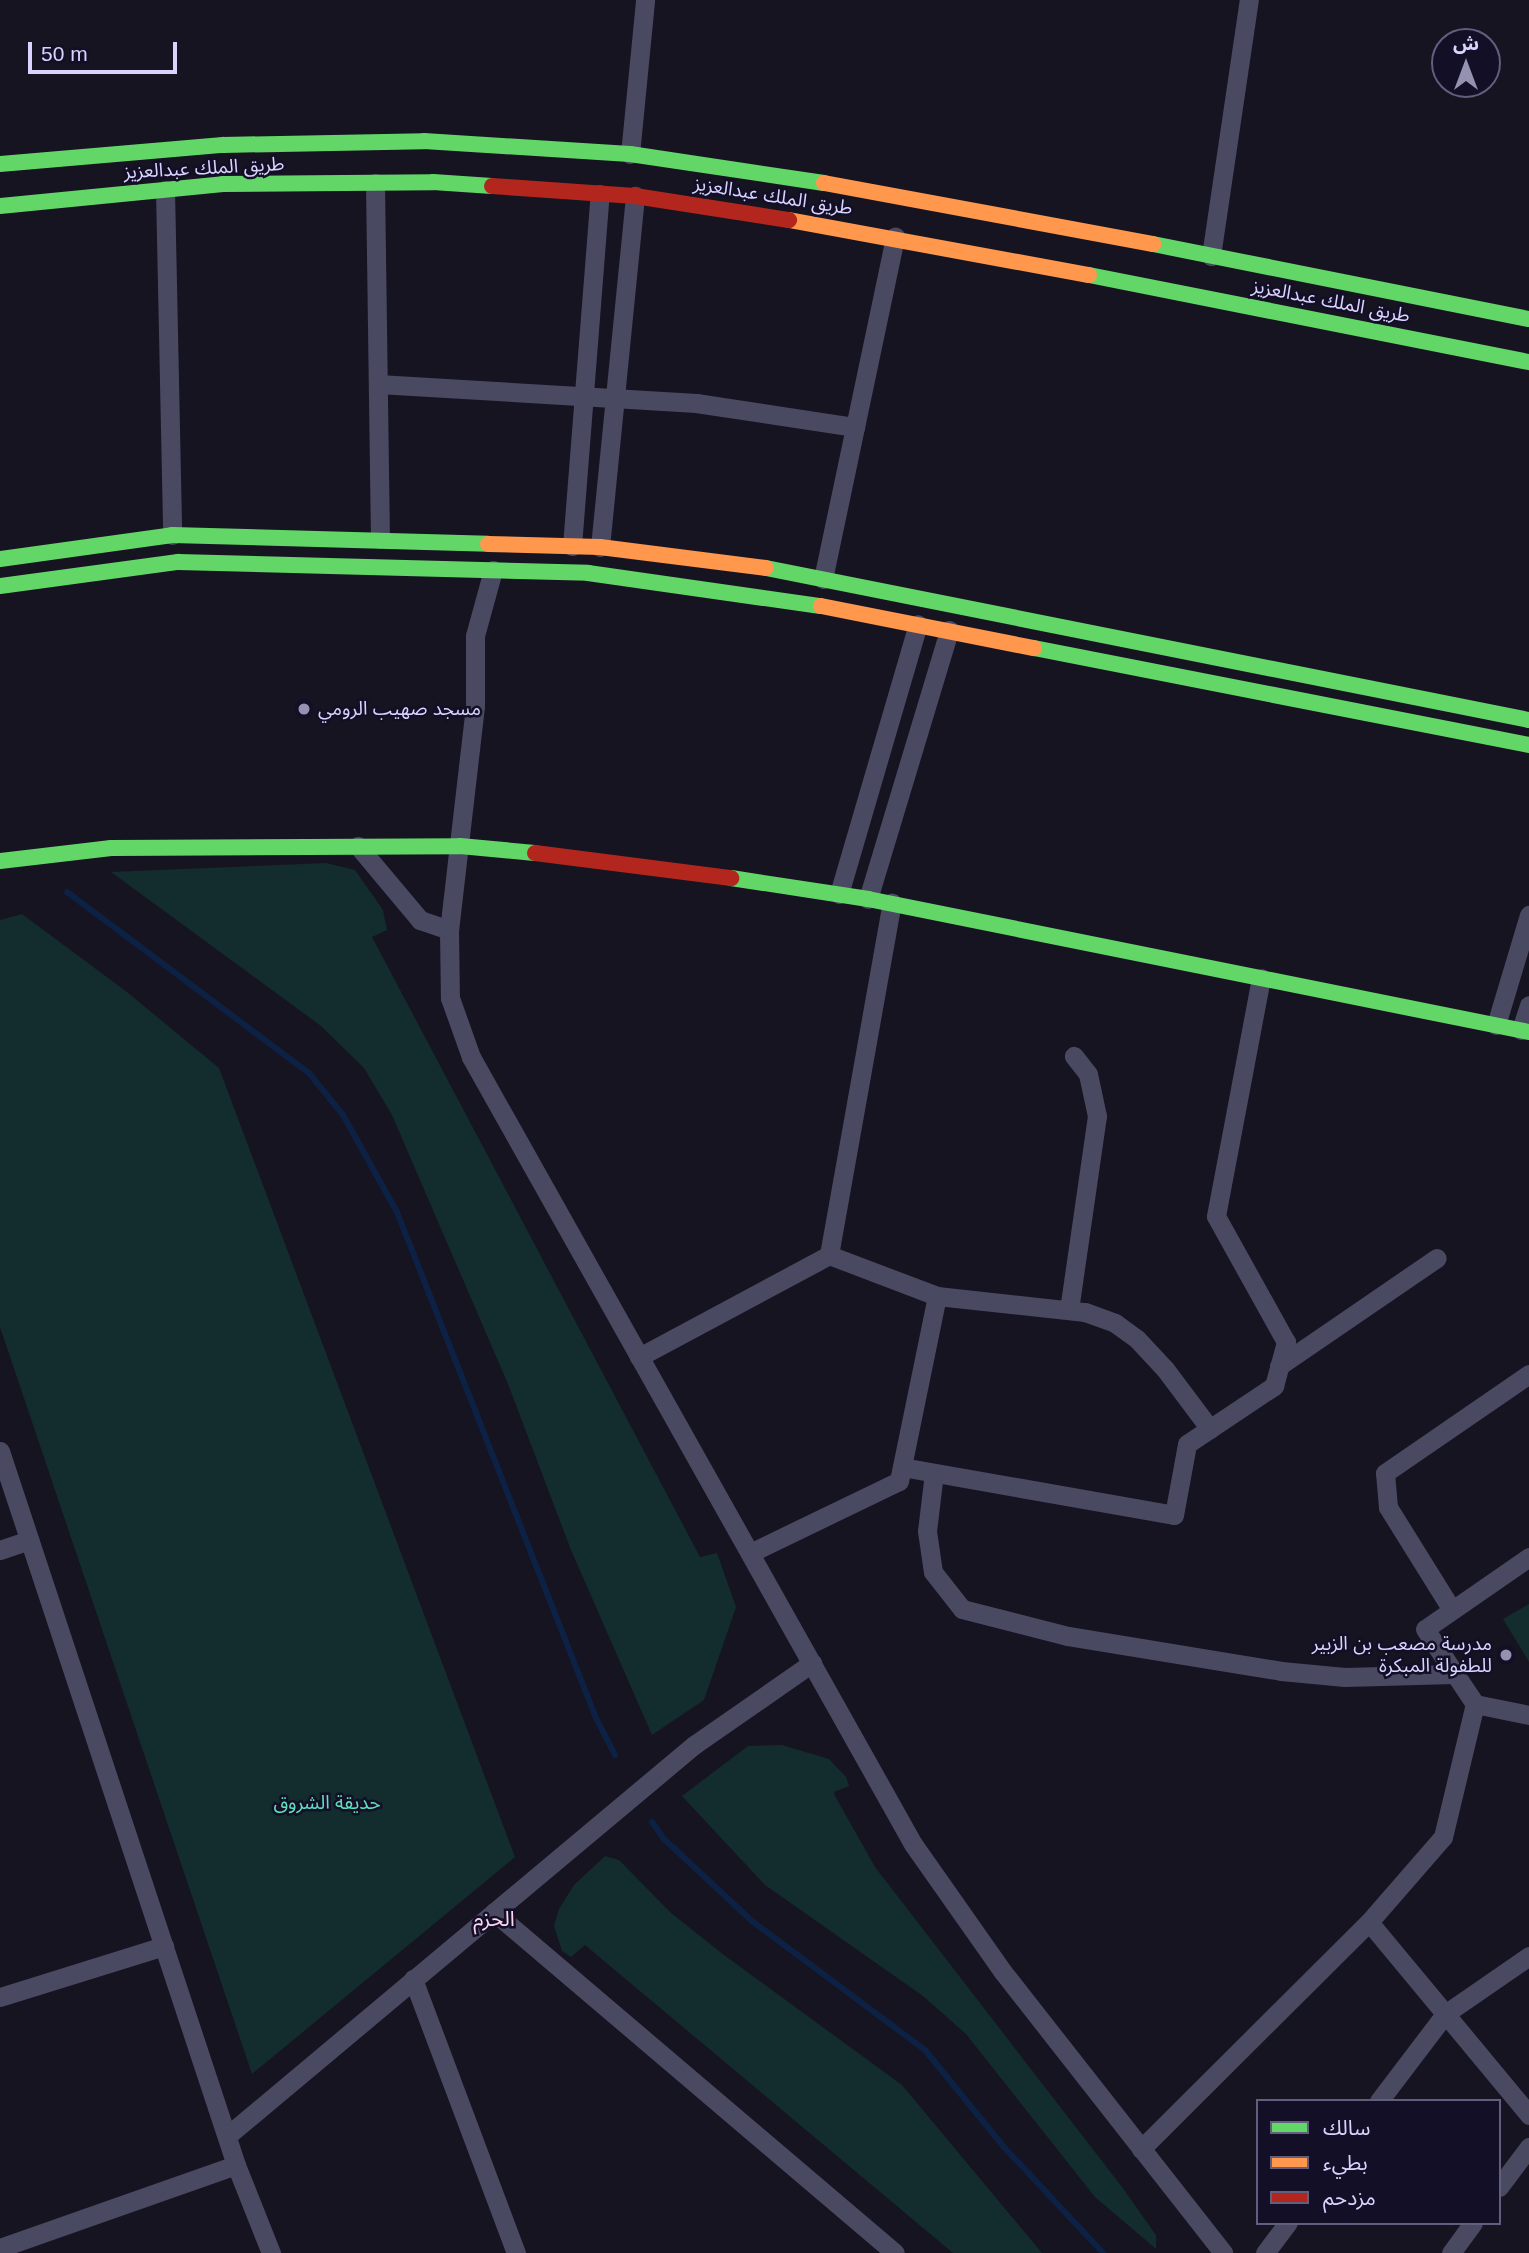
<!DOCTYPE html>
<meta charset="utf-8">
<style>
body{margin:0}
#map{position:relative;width:1529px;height:2253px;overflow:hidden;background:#161421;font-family:Helvetica,"Noto Sans Arabic",sans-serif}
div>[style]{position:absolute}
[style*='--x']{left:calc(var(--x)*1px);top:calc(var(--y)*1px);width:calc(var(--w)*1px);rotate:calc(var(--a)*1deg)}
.green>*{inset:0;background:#132c2d}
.stream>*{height:6px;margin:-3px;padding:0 3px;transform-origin:3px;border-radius:3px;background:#0d2144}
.street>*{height:19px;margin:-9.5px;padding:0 9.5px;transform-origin:9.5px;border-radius:9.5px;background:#4a4962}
.fast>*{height:16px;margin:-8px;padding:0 8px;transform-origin:8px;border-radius:8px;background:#63d668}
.slow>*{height:16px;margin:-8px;padding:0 8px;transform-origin:8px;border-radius:8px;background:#ff974d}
.jam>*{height:16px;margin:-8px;padding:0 8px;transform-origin:8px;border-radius:8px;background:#b3261e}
.dots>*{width:19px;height:19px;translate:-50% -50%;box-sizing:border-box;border:4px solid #130f26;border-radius:50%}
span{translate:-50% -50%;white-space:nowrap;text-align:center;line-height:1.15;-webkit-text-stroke:5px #130f26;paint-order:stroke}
.street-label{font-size:19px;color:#d9d4ff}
.poi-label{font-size:19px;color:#d9d4ff}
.left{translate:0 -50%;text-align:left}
.right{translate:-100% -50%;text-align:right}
.park-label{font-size:19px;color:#5fe0c0}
.neighbourhood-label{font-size:21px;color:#ffd6f0}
.legend{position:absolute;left:1256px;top:2099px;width:245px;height:126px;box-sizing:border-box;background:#130f26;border:2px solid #625e7d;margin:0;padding:9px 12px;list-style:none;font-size:21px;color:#d9d4ff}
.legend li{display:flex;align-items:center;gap:14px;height:35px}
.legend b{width:35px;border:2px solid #625e7d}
.north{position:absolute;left:1431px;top:28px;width:70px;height:70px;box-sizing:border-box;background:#130f26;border:2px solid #625e7d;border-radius:50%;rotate:0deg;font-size:19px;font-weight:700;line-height:28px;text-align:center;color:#d9d4ff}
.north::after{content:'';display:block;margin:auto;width:24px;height:32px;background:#9591b1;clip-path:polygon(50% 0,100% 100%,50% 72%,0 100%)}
.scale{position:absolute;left:28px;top:42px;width:149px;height:32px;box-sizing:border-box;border:4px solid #d9d4ff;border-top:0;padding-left:9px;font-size:21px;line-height:24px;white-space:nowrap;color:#d9d4ff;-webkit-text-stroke:5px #130f26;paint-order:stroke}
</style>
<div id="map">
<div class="green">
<i style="clip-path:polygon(326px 863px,355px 870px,383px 910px,387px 930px,372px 937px,700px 1557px,717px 1553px,736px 1607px,704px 1700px,652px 1735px,571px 1550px,508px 1384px,392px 1115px,364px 1068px,321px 1026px,111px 872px)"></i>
<i style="clip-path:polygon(22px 914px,127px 992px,219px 1068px,515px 1857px,252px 2074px,0 1327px,0 920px)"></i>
<i style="clip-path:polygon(1529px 1604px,1529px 1662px,1503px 1619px)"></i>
<i style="clip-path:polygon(782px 1745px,829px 1759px,846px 1777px,849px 1786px,834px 1792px,835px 1796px,875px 1867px,1122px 2187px,1156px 2235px,1156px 2249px,1095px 2197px,966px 2034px,923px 1996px,765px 1885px,682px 1796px,748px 1746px)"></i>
<i style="clip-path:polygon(605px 1856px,619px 1860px,671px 1913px,724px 1955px,902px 2085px,1042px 2253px,953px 2253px,585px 1945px,571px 1957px,562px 1951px,554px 1926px,559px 1909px,574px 1885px)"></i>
</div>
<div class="stream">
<i style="--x:67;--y:892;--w:302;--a:36.8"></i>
<i style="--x:309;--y:1073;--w:54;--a:51"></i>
<i style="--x:343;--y:1115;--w:111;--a:60.9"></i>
<i style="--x:397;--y:1212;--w:544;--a:68.53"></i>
<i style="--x:596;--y:1718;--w:42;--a:62.8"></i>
<i style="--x:652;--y:1822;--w:19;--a:55"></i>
<i style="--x:663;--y:1838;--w:122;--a:43"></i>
<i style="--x:752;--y:1921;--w:216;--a:36.7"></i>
<i style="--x:925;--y:2050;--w:124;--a:50.9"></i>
<i style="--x:1003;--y:2146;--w:146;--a:46.9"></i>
</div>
<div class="street">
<i style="--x:630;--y:154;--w:155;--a:-84.4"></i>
<i style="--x:375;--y:183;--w:356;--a:89.2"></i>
<i style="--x:165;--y:190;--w:345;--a:88.8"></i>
<i style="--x:1211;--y:256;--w:259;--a:-81.6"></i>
<i style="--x:378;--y:384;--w:319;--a:3.4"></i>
<i style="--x:696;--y:403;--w:161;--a:8.6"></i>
<i style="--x:572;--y:546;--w:353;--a:-85.5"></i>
<i style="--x:600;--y:547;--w:353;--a:-84.3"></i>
<i style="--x:493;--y:570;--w:68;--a:105.3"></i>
<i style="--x:475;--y:636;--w:70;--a:90"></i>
<i style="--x:475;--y:706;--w:226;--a:96.6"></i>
<i style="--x:449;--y:930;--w:68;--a:89.2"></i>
<i style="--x:450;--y:998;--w:63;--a:70.4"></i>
<i style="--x:471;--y:1057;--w:903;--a:60.68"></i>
<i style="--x:913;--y:1844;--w:156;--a:54.9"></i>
<i style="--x:1003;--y:1972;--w:357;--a:51.9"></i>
<i style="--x:823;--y:579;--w:350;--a:-78.1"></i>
<i style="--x:358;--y:846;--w:97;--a:50"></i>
<i style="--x:420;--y:920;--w:31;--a:19"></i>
<i style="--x:839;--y:894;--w:281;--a:-73.7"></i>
<i style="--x:868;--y:899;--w:281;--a:-73.2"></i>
<i style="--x:1496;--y:1025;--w:115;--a:-73.3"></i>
<i style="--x:1521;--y:1030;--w:26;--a:-72"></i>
<i style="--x:937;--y:1296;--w:149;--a:6.2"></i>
<i style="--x:1085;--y:1312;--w:32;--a:20"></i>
<i style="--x:1115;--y:1323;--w:27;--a:36"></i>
<i style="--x:1137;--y:1339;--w:41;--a:47"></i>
<i style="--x:1165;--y:1369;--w:75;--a:53.1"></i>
<i style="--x:1069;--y:1310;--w:196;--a:-81.8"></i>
<i style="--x:1097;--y:1116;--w:43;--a:-102.1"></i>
<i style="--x:1088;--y:1074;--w:23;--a:-128"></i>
<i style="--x:639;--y:1357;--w:216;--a:-28.2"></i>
<i style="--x:829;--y:1255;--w:358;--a:-79.9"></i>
<i style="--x:1279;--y:1366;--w:191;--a:-34.4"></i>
<i style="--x:0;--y:1451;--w:752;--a:71.71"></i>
<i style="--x:236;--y:2165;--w:95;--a:68.3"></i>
<i style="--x:902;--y:1467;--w:276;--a:10"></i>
<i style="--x:1174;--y:1515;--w:72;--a:-79.6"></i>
<i style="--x:1187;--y:1444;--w:105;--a:-33.7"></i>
<i style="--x:1274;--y:1386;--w:46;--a:-74.7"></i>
<i style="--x:1286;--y:1342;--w:144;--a:-119.1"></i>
<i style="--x:1216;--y:1216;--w:242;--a:-79.3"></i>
<i style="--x:934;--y:1473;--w:58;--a:96.9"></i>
<i style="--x:927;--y:1531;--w:41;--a:81.7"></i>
<i style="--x:933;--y:1572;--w:47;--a:51.9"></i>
<i style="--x:962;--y:1609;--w:109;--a:14.3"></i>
<i style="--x:1068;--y:1636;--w:216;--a:9.3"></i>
<i style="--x:1281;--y:1671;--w:64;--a:5.4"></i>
<i style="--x:1345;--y:1677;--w:109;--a:-1.6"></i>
<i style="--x:0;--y:1550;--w:31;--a:-19"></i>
<i style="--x:750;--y:1553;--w:165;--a:-25.8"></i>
<i style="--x:899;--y:1481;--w:189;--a:-78.4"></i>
<i style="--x:937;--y:1296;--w:116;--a:-159.2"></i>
<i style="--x:1529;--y:1557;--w:126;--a:145.3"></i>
<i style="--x:1425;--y:1629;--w:90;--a:56.3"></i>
<i style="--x:1475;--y:1704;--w:55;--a:11.5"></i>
<i style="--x:1452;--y:1610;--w:121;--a:-121.9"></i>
<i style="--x:1388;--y:1507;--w:34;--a:-95"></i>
<i style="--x:1385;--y:1473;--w:175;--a:-34.5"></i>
<i style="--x:494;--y:1912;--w:526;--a:40.38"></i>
<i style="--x:1369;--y:1922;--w:251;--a:50.3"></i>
<i style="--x:413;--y:1979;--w:293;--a:69.4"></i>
<i style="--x:0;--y:1997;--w:172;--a:-17.3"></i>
<i style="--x:1379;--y:2101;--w:109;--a:-52.8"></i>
<i style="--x:1445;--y:2014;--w:102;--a:-34.6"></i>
<i style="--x:227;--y:2136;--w:609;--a:-39.94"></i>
<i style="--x:694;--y:1745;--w:144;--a:-34.8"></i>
<i style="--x:1141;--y:2149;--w:322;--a:-44.9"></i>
<i style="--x:1369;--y:1922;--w:113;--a:-49"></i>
<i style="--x:1443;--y:1837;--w:137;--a:-76.5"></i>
<i style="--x:1499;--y:2187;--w:50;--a:-53.1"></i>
<i style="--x:0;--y:2248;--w:250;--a:-19.4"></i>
<i style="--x:1265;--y:2253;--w:38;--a:-53"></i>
<i style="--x:1451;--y:2253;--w:37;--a:-54"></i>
</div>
<div class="fast">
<i style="--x:0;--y:164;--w:224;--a:-4.9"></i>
<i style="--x:223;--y:145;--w:201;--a:-1.1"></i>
<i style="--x:424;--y:141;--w:206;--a:3.6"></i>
<i style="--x:630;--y:154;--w:196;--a:8.5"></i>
<i style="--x:0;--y:206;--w:224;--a:-5.6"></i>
<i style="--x:223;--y:184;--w:210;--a:-0.5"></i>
<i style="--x:433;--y:182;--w:59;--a:3.9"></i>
<i style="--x:1153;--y:244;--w:383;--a:11.3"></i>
<i style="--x:1089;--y:275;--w:449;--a:11.2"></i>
<i style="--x:0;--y:559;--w:174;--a:-7.9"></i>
<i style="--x:172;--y:535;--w:316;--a:1.6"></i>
<i style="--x:766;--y:568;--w:778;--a:11.27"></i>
<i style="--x:0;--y:586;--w:180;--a:-7.7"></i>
<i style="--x:178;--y:562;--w:410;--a:1.5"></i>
<i style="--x:588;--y:573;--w:235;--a:8.1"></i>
<i style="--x:1034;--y:648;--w:504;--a:11.09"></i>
<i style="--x:0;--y:861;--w:112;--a:-6.7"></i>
<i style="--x:111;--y:848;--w:349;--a:-0.3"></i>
<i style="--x:460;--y:846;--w:75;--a:5.3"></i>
<i style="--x:731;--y:878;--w:139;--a:8.7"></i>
<i style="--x:868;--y:899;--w:674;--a:11.38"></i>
</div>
<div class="slow">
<i style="--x:824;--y:183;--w:335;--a:10.5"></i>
<i style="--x:789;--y:220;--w:305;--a:10.4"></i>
<i style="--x:488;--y:544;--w:112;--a:1.5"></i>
<i style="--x:600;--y:547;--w:167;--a:7.2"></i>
<i style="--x:821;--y:606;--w:217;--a:11.2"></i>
</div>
<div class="jam">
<i style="--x:492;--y:186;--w:143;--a:4"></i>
<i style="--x:635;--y:196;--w:156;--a:8.9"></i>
<i style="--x:535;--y:853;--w:198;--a:7.3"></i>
</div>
<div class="dots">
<i style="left:304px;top:709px;background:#9591b1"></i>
<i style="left:1506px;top:1655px;background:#9591b1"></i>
</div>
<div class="street-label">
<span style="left:204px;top:168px;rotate:-3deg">طريق الملك عبدالعزيز</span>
<span style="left:773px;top:196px;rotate:9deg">طريق الملك عبدالعزيز</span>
<span style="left:1331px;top:301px;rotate:11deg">طريق الملك عبدالعزيز</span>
</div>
<div class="poi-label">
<span class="left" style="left:318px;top:709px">مسجد صهيب الرومي</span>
<span class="right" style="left:1492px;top:1655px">مدرسة مصعب بن الزبير<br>للطفولة المبكرة</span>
</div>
<div class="park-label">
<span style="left:327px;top:1803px">حديقة الشروق</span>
</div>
<div class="neighbourhood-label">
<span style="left:494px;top:1919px">الحزم</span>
</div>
<ul class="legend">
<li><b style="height:9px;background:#63d668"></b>سالك</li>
<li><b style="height:9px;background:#ff974d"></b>بطيء</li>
<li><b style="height:9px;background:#b3261e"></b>مزدحم</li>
</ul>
<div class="north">ش</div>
<div class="scale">50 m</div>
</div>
